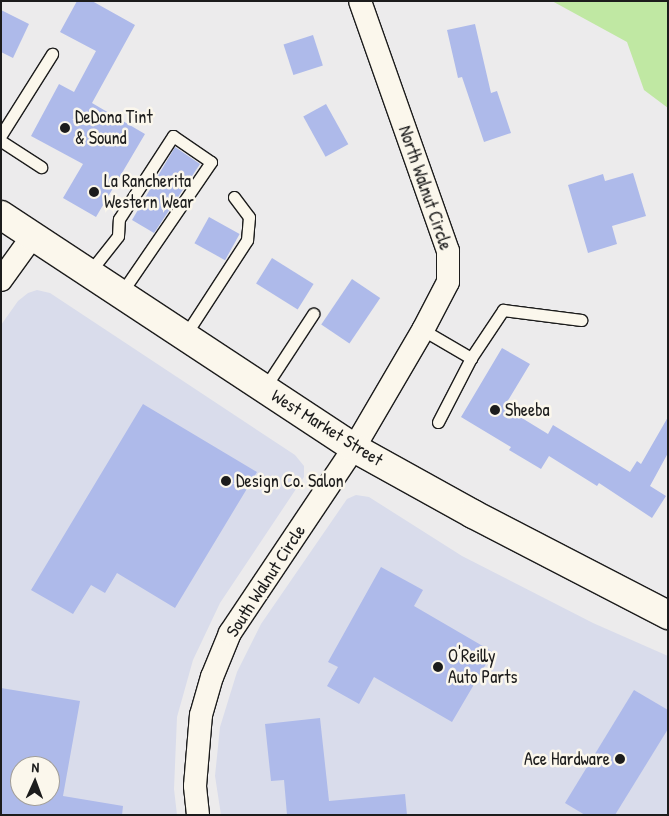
<!DOCTYPE html>
<style>
body{margin:0}
#map{position:relative;width:669px;height:816px;overflow:hidden;background:#ecebec;font-family:"Patrick Hand",sans-serif}
div>[style]{position:absolute}
[style*='--x']{left:calc(var(--x)*1px);top:calc(var(--y)*1px);width:calc(var(--w)*1px);rotate:calc(var(--a)*1deg)}
.built>*{inset:0;background:#d9dceb}
.green>*{inset:0;background:#c0e8a3}
.building>*{inset:0;background:#aebaea;transform-origin:0 0}
.roads{filter:drop-shadow(1px 0 #1c1c1c) drop-shadow(-1px 0 #1c1c1c) drop-shadow(0 1px #1c1c1c) drop-shadow(0 -1px #1c1c1c)}
.service>*{height:11px;margin:-5.5px;padding:0 5.5px;transform-origin:5.5px;border-radius:5.5px;background:#fbf7ec}
.minor>*{height:22px;margin:-11px;padding:0 11px;transform-origin:11px;border-radius:11px;background:#fbf7ec}
.primary>*{height:28px;margin:-14px;padding:0 14px;transform-origin:14px;border-radius:14px;background:#fbf7ec}
.dots>*{width:14px;height:14px;translate:-50% -50%;box-sizing:border-box;border:2px solid #fbf7ec;border-radius:50%}
span{translate:-50% -50%;white-space:nowrap;text-align:center;line-height:1.15;-webkit-text-stroke:5px #fbf7ec;paint-order:stroke}
.poi-label{font-size:18px;color:#1c1c1c}
.left{translate:0 -50%;text-align:left}
.right{translate:-100% -50%;text-align:right}
.street-label{font-size:18px;color:#1c1c1c}
.frame{position:absolute;inset:0;border:2px solid #1c1c1c;pointer-events:none}
.north{position:absolute;left:10px;top:756px;width:50px;height:50px;box-sizing:border-box;background:#fbf7ec;border:1px solid #a29f99;border-radius:50%;rotate:2deg;font-size:14px;font-weight:700;line-height:20px;text-align:center;color:#1c1c1c}
.north::after{content:'';display:block;margin:auto;width:18px;height:22px;background:#1c1c1c;clip-path:polygon(50% 0,100% 100%,50% 72%,0 100%)}
</style>
<div id="map">
<div class="built">
<i style="clip-path:polygon(evenodd,37px 290px,50px 293px,295px 455px,304px 466px,304px 477px,220px 603px,193px 660px,177px 717px,174px 789px,177px 815px,1px 815px,1px 325px,18px 301px,28px 293px,37px 290px,20px 766px,50px 766px,50px 796px,20px 796px,20px 766px)"></i>
<i style="clip-path:polygon(356px 495px,369px 497px,462px 556px,593px 623px,668px 656px,668px 815px,221px 815px,215px 776px,220px 727px,237px 672px,261px 624px,347px 499px)"></i>
</div>
<div class="green">
<i style="clip-path:polygon(552px 1px,668px 1px,668px 108px,644px 90px,627px 42px)"></i>
</div>
<div class="building">
<i style="clip-path:polygon(77px 1px,92px 1px,135px 25px,92px 103px,145px 134px,96px 217px,63px 198px,83px 164px,31px 136px,59px 84px,74px 92px,96px 51px,60px 32px)"></i>
<i style="clip-path:polygon(1px 10px,29px 24px,13px 58px,1px 52px)"></i>
<i style="clip-path:polygon(475px 24px,491px 93px,497px 91px,511px 133px,484px 142px,462px 77px,458px 78px,447px 30px)"></i>
<i style="left:313px;top:35px;width:32px;height:31px;rotate:72deg"></i>
<i style="left:326px;top:104px;width:46px;height:26px;rotate:61deg"></i>
<i style="clip-path:polygon(175px 147px,200px 164px,154px 233px,132px 220px)"></i>
<i style="clip-path:polygon(633px 173px,646px 216px,612px 226px,617px 244px,588px 253px,568px 185px,603px 174px,605px 181px)"></i>
<i style="left:209px;top:217px;width:35px;height:30px;rotate:29deg"></i>
<i style="left:272px;top:258px;width:49px;height:30px;rotate:32deg"></i>
<i style="left:352px;top:279px;width:34px;height:55px;rotate:34deg"></i>
<i style="clip-path:polygon(502px 348px,530px 364px,504px 407px,548px 434px,553px 425px,630px 472px,637px 461px,641px 464px,668px 417px,668px 453px,650px 486px,666px 496px,652px 518px,599px 483px,597px 486px,549px 456px,541px 469px,509px 450px,511px 447px,461px 417px)"></i>
<i style="clip-path:polygon(143px 404px,257px 472px,175px 608px,117px 573px,105px 593px,91px 585px,73px 614px,31px 590px)"></i>
<i style="clip-path:polygon(381px 567px,423px 590px,414px 606px,493px 652px,452px 722px,374px 677px,359px 704px,327px 686px,338px 667px,328px 662px)"></i>
<i style="clip-path:polygon(evenodd,1px 688px,80px 701px,63px 796px,123px 806px,122px 815px,1px 815px,1px 688px,20px 766px,50px 766px,50px 796px,20px 796px,20px 766px)"></i>
<i style="clip-path:polygon(634px 690px,668px 710px,668px 729px,615px 815px,585px 815px,565px 803px)"></i>
<i style="clip-path:polygon(320px 718px,329px 801px,405px 794px,407px 815px,287px 815px,284px 780px,271px 781px,265px 724px)"></i>
</div>
<div class="roads">
<div class="service">
<i style="--x:1;--y:135;--w:96;--a:-57.8"></i>
<i style="--x:1;--y:141;--w:48;--a:33"></i>
<i style="--x:88;--y:274;--w:48;--a:-51.7"></i>
<i style="--x:118;--y:236;--w:17;--a:-87"></i>
<i style="--x:119;--y:219;--w:99;--a:-57"></i>
<i style="--x:173;--y:136;--w:46;--a:34.4"></i>
<i style="--x:211;--y:162;--w:161;--a:124.4"></i>
<i style="--x:423;--y:330;--w:56;--a:30.3"></i>
<i style="--x:184;--y:337;--w:116;--a:-57"></i>
<i style="--x:247;--y:240;--w:23;--a:-85"></i>
<i style="--x:249;--y:217;--w:25;--a:-127"></i>
<i style="--x:264;--y:389;--w:90;--a:-56.8"></i>
<i style="--x:438;--y:422;--w:72;--a:-62.7"></i>
<i style="--x:471;--y:358;--w:58;--a:-56.3"></i>
<i style="--x:503;--y:310;--w:79;--a:7.3"></i>
</div>
<div class="minor">
<i style="--x:1;--y:280;--w:53;--a:-54.2"></i>
<i style="--x:198;--y:815;--w:29;--a:-96"></i>
<i style="--x:195;--y:786;--w:71;--a:-85.2"></i>
<i style="--x:201;--y:715;--w:40;--a:-74"></i>
<i style="--x:212;--y:677;--w:48;--a:-67.8"></i>
<i style="--x:230;--y:633;--w:223;--a:-56.2"></i>
<i style="--x:354;--y:448;--w:137;--a:-59.7"></i>
<i style="--x:423;--y:330;--w:54;--a:-62.5"></i>
<i style="--x:448;--y:282;--w:31;--a:-90"></i>
<i style="--x:448;--y:251;--w:265;--a:-109.4"></i>
</div>
<div class="primary">
<i style="--x:1;--y:215;--w:423;--a:33.4"></i>
<i style="--x:354;--y:448;--w:136;--a:29"></i>
<i style="--x:473;--y:514;--w:220;--a:27.4"></i>
</div>
</div>
<div class="dots">
<i style="left:65px;top:128px;background:#1c1c1c"></i>
<i style="left:94px;top:192px;background:#1c1c1c"></i>
<i style="left:495px;top:410px;background:#1c1c1c"></i>
<i style="left:226px;top:481px;background:#1c1c1c"></i>
<i style="left:438px;top:667px;background:#1c1c1c"></i>
<i style="left:620px;top:759px;background:#1c1c1c"></i>
</div>
<div class="poi-label">
<span class="left" style="left:75px;top:128px">DeDona Tint<br>&amp; Sound</span>
<span class="left" style="left:104px;top:192px">La Rancherita<br>Western Wear</span>
<span class="left" style="left:505px;top:410px">Sheeba</span>
<span class="left" style="left:236px;top:481px">Design Co. Salon</span>
<span class="left" style="left:448px;top:667px">O'Reilly<br>Auto Parts</span>
<span class="right" style="left:610px;top:759px">Ace Hardware</span>
</div>
<div class="street-label">
<span style="left:425px;top:188px;rotate:71deg">North Walnut Circle</span>
<span style="left:327px;top:428px;rotate:32deg">West Market Street</span>
<span style="left:266px;top:581px;rotate:-57deg">South Walnut Circle</span>
</div>
<div class="frame"></div>
<div class="north">N</div>
</div>
